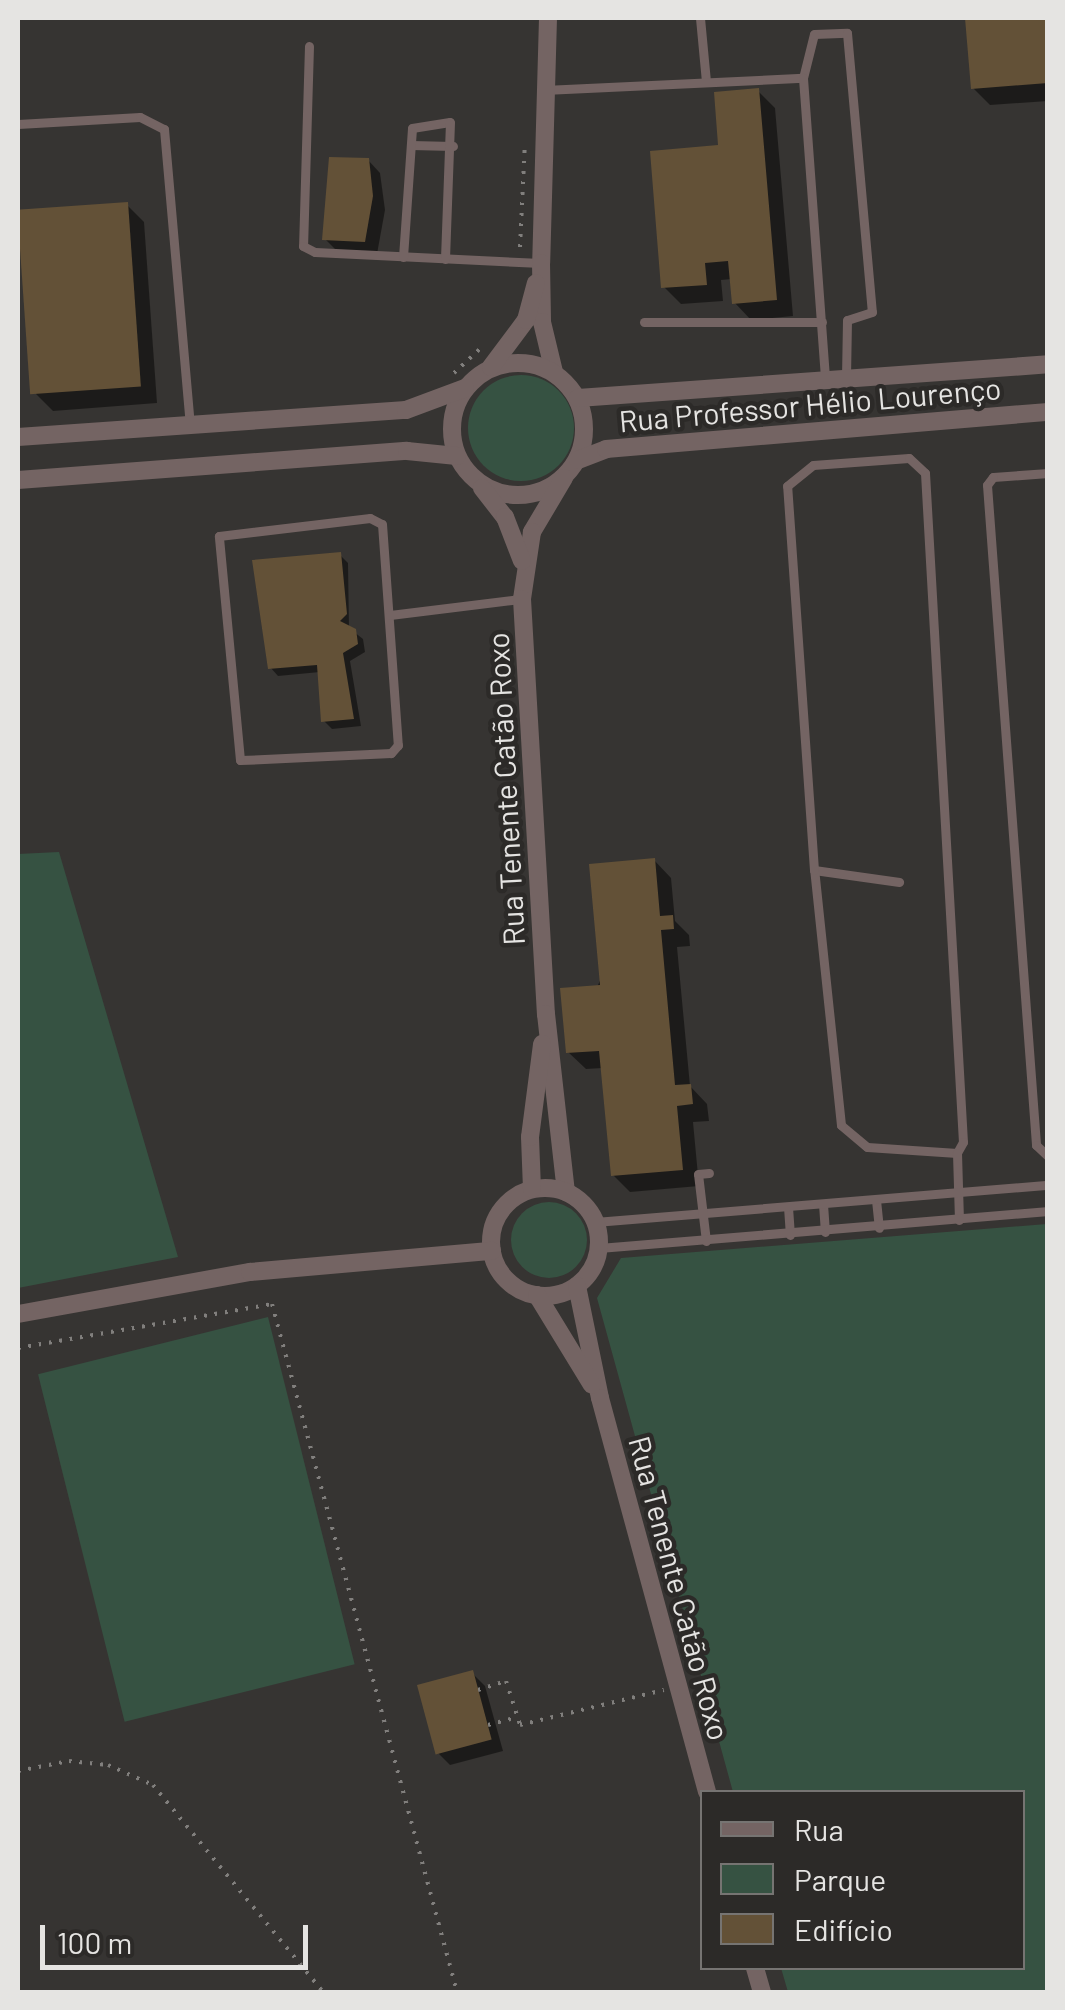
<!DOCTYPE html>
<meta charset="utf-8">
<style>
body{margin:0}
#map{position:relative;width:1065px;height:2010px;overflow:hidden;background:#363432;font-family:Barlow,sans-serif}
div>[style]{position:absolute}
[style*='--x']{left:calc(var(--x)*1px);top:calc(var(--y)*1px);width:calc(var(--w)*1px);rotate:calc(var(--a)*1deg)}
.green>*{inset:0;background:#365242;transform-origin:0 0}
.round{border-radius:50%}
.shadow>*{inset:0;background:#0007}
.building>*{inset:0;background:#635137;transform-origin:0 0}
.path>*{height:4px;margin-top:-2px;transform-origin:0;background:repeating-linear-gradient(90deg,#817f7d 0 2.5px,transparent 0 10.5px)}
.service>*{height:9px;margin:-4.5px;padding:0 4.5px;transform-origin:4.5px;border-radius:4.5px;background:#746463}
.minor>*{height:18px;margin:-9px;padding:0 9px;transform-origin:9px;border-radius:9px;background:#746463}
.minor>.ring{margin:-9px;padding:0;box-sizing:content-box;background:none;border:18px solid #746463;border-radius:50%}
span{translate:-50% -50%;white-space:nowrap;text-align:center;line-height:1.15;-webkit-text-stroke:9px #2c2a28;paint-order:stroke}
.street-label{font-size:30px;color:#e5e4e2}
.frame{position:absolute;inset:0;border:20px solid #e5e4e2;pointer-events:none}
.legend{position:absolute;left:700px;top:1790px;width:325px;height:180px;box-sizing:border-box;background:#2c2a28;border:2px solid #767472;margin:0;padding:12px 18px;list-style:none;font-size:30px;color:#e5e4e2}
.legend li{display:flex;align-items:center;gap:20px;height:50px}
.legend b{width:50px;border:2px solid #767472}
.scale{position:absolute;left:40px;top:1925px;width:268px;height:45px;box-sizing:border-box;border:5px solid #e5e4e2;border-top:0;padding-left:12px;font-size:30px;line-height:35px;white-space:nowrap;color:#e5e4e2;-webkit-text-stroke:8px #2c2a28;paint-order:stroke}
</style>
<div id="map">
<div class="green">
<i class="round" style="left:468px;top:375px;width:106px;height:106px"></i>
<i style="clip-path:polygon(59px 852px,178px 1257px,18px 1288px,18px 854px)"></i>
<i class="round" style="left:511px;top:1202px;width:76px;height:76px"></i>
<i style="clip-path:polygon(1047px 1224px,1047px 1992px,788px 1992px,781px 1968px,1022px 1968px,1022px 1792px,733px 1792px,597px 1298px,621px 1258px)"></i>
<i style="left:268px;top:1317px;width:358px;height:237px;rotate:76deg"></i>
</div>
<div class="shadow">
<i style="clip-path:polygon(968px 18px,1048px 18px,1048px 101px,990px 105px,973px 88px)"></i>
<i style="clip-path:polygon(758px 91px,775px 108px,793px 316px,751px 320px,734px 302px,732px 279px,721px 280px,723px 301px,681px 304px,664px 287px,721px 148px)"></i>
<i style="clip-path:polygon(368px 160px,380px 173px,385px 210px,377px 254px,338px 252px,325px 239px)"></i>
<i style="clip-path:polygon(127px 205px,144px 222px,157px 403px,53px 411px,36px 394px)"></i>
<i style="clip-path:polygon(340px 555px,348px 563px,349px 628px,363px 639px,365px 652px,350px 661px,361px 726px,332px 729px,324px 721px,320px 672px,278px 676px,270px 667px)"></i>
<i style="clip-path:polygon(654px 860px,671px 878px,675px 921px,689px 935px,690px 946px,677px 947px,690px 1086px,707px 1104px,709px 1121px,693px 1122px,699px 1186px,630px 1192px,613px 1175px,603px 1068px,586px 1069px,568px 1052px)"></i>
<i style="clip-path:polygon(472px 1673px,485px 1686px,503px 1751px,450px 1765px,438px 1753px)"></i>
</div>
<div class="building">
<i style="clip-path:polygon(965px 18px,1048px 18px,1048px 83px,971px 89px)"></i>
<i style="clip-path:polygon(759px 88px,777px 300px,732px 304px,728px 261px,705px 263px,707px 285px,661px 288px,650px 151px,718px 145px,714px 92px)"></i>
<i style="clip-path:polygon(329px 157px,369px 158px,373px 196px,365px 242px,322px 240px)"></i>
<i style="left:128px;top:202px;width:185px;height:111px;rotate:86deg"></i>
<i style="clip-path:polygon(341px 552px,347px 614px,340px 621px,356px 629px,358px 644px,343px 653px,354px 719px,321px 722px,317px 665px,268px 669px,252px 560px)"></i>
<i style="clip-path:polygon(655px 858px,660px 916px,673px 915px,674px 929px,661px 930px,675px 1085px,691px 1084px,693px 1104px,677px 1106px,683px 1170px,611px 1176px,599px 1051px,566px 1053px,560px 988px,600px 985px,589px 864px)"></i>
<i style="left:473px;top:1670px;width:72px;height:58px;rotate:75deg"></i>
</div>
<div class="path">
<i style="--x:520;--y:247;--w:105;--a:-87.3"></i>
<i style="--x:454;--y:373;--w:35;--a:-43"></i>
<i style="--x:18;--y:1348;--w:258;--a:-9.8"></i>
<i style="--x:272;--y:1304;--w:712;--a:74.95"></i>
<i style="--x:478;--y:1690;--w:29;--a:-18"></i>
<i style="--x:506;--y:1681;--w:46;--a:72.3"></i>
<i style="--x:520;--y:1725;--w:148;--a:-13.7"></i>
<i style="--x:488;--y:1725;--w:30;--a:-15"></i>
<i style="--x:18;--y:1771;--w:52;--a:-11.1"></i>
<i style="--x:69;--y:1761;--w:39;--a:6"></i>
<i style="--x:108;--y:1765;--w:49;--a:24"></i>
<i style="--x:153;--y:1785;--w:268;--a:50.6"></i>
</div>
<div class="service">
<i style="--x:700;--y:18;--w:63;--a:84.6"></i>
<i style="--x:309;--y:46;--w:200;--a:91.7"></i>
<i style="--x:303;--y:246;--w:13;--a:27"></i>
<i style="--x:315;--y:252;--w:226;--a:2.8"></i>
<i style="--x:803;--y:78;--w:45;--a:-76"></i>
<i style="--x:814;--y:34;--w:33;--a:-2"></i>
<i style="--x:847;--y:33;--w:280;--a:84.9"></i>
<i style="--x:872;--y:312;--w:26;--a:162"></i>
<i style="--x:847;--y:320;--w:56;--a:91"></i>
<i style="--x:544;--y:90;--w:259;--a:-2.7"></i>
<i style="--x:803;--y:78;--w:301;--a:85.8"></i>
<i style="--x:18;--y:124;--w:122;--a:-3.3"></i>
<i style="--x:140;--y:117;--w:27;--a:27"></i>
<i style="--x:164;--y:129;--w:298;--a:85"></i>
<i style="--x:411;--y:145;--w:42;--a:1.4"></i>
<i style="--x:403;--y:257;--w:129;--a:-86"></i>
<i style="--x:412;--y:128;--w:38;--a:-9"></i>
<i style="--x:450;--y:122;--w:137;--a:92.1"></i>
<i style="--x:644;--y:322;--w:178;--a:0"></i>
<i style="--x:1048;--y:473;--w:55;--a:175.8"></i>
<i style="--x:993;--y:477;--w:10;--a:127"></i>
<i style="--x:987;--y:485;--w:662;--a:85.75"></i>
<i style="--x:1036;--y:1145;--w:16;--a:43"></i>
<i style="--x:370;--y:518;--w:13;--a:27"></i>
<i style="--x:382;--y:524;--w:222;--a:85.9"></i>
<i style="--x:398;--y:745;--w:11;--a:131"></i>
<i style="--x:391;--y:753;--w:151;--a:177.3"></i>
<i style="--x:240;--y:760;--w:225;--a:-95.4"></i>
<i style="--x:219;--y:536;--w:152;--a:-6.8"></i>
<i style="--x:390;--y:615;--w:132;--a:-7"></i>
<i style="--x:814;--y:870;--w:86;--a:8"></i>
<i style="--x:957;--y:1153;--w:90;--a:-176.2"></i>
<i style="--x:867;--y:1147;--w:34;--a:-140"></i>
<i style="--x:841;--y:1125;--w:256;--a:-96"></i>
<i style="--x:814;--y:870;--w:385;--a:-94"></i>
<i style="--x:787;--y:486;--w:33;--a:-39"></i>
<i style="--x:813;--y:465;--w:96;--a:-4.2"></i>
<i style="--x:909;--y:458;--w:22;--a:43"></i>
<i style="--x:925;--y:473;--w:670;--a:86.75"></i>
<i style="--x:963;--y:1142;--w:13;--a:119"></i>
<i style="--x:957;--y:1153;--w:67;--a:88.3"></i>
<i style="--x:876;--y:1200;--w:28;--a:84"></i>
<i style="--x:823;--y:1204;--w:28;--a:86"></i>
<i style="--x:788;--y:1207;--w:28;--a:86"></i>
<i style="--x:595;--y:1222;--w:455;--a:-4.7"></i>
<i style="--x:706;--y:1241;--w:67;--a:-96.8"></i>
<i style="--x:698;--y:1174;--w:11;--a:-5"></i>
<i style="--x:599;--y:1248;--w:451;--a:-4.7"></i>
</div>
<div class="minor">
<i style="--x:548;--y:18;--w:245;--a:91.6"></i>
<i style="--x:541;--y:263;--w:59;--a:89"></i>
<i style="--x:542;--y:322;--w:51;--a:76.5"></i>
<i class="ring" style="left:452px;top:363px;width:114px;height:114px"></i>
<i style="--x:491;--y:367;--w:59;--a:-53.3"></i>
<i style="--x:526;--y:320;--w:38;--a:-75"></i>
<i style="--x:578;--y:398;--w:471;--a:-4.1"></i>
<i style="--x:18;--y:437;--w:389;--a:-4"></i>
<i style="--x:406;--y:410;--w:63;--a:-20.4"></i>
<i style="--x:578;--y:460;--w:30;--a:-21"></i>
<i style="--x:606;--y:449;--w:444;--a:-4.8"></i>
<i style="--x:564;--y:478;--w:63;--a:120.7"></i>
<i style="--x:532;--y:532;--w:68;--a:98.5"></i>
<i style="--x:522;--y:599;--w:416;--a:86.7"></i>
<i style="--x:546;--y:1014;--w:179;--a:83.6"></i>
<i style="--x:18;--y:480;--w:390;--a:-4.3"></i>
<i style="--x:407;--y:451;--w:50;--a:5.7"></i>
<i style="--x:482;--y:488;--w:37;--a:52"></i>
<i style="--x:505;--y:517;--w:47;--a:68.9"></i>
<i class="ring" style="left:491px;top:1188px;width:90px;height:90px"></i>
<i style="--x:532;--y:1189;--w:52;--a:-92.2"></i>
<i style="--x:530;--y:1137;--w:94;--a:-82.6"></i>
<i style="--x:577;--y:1286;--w:114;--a:78.4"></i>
<i style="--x:600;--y:1398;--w:408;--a:74.8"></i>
<i style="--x:537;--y:1295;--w:105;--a:58.6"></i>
<i style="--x:18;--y:1314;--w:236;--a:-10.3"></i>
<i style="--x:250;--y:1272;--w:243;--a:-5"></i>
<i style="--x:755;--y:1968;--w:25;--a:74"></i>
</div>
<div class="street-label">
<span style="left:810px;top:404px;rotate:-5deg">Rua Professor Hélio Lourenço</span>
<span style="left:505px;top:789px;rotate:-93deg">Rua Tenente Catão Roxo</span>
<span style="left:680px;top:1588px;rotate:75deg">Rua Tenente Catão Roxo</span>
</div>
<div class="frame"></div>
<ul class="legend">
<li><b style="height:12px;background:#746463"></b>Rua</li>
<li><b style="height:28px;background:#365242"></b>Parque</li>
<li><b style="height:28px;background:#635137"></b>Edifício</li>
</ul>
<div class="scale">100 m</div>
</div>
